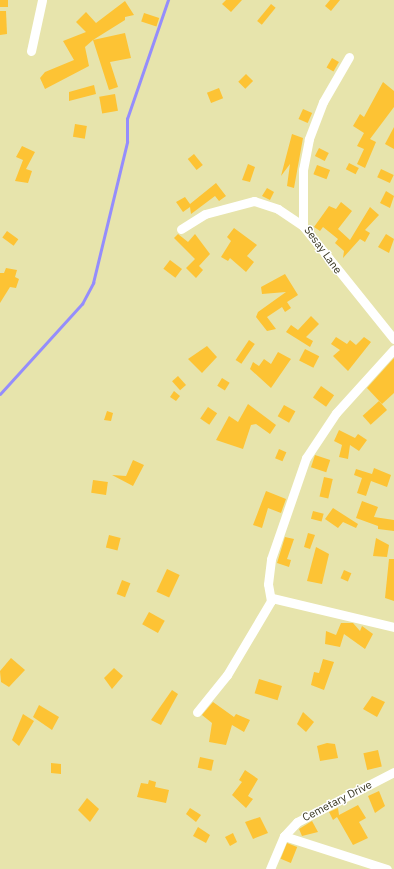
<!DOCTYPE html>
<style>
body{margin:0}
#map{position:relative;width:394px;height:869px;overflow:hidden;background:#e7e4ac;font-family:"IBM Plex Sans",sans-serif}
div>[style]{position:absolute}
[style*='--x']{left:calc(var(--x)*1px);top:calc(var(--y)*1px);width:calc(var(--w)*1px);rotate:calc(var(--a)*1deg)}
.stream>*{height:2.5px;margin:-1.25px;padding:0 1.25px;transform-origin:1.25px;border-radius:1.25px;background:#958dfc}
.building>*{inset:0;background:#fdc334;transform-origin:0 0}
.minor>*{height:9px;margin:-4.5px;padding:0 4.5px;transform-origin:4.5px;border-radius:4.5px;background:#fff}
span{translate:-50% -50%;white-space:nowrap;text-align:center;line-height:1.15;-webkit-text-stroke:3px #fff;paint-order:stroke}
.street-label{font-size:11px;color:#36341e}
</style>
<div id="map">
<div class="stream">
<i style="--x:0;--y:394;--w:122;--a:-47.7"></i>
<i style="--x:82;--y:304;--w:24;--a:-62"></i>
<i style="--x:93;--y:283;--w:145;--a:-76.4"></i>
<i style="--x:127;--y:142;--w:23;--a:-90"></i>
<i style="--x:127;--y:119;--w:126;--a:-71"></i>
</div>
<div class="building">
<i style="left:0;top:0;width:8px;height:7px"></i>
<i style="clip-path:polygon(226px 0,242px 0,231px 12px,222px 4px)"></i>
<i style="clip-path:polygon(330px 0,340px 0,331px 11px,325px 6px)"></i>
<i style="clip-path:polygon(125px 1px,134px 15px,125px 17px,125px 20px,93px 40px,125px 33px,131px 58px,110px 62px,118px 87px,109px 90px,93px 40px,85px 47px,89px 66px,45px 89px,40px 78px,45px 72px,74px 60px,63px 41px,86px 32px,76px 22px,86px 12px,96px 23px)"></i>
<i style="left:271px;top:4px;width:6px;height:22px;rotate:39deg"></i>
<i style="clip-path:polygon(0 11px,6px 11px,7px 34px,0 35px)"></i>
<i style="left:144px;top:13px;width:16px;height:9px;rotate:18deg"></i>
<i style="left:332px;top:58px;width:8px;height:11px;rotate:30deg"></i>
<i style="left:246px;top:74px;width:10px;height:11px;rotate:45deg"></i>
<i style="clip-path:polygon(383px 82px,394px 91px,394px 107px,370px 139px,376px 142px,365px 168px,357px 164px,364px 149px,357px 146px,364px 133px,353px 126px,360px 114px,364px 117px)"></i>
<i style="clip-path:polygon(94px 85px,96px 94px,69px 101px,69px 92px)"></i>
<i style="left:219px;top:88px;width:11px;height:13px;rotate:68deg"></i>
<i style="left:115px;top:94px;width:17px;height:16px;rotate:80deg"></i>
<i style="left:303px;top:109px;width:10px;height:11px;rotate:24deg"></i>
<i style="left:75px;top:124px;width:12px;height:13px;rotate:9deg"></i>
<i style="clip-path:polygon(394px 127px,394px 149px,385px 144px)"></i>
<i style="clip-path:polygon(292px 134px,303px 138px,294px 188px,287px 186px,290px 164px,281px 176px)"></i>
<i style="clip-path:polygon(22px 146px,35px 152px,26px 169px,32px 171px,28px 183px,15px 181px,23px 160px,16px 157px)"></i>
<i style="left:319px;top:148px;width:11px;height:9px;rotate:27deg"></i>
<i style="left:194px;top:154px;width:14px;height:8px;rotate:51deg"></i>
<i style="left:349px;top:163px;width:11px;height:7px;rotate:27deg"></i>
<i style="clip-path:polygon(248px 164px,255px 167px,250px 182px,242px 180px)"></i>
<i style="left:317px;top:165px;width:14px;height:10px;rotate:21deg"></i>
<i style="left:381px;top:169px;width:14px;height:9px;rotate:25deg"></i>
<i style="clip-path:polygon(216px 183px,226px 196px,219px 201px,215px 196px,191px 214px,190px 207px,183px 212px,176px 202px,185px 197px,190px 204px)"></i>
<i style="clip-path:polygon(267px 188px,274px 192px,270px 200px,262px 196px)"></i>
<i style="clip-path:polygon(386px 191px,394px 196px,390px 208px,380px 203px)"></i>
<i style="clip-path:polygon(341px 202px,352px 211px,338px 229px,350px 240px,370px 207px,379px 215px,365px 230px,370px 233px,365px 242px,360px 239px,343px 258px,344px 251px,335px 243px,338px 239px,323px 227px,320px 231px,314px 227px,329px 206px,336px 209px)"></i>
<i style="clip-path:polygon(234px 228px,257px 245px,247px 256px,254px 262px,246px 272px,230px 258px,228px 261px,221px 257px,231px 241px,227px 237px)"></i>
<i style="left:7px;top:231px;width:14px;height:8px;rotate:36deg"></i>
<i style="clip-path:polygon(178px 234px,188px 242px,195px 234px,210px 254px,199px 266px,203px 270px,196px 278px,186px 268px,195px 259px,174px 238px)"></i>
<i style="clip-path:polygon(386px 234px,394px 239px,389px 253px,378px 247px)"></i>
<i style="left:170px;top:260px;width:15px;height:11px;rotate:37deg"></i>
<i style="clip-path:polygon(6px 268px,17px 270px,15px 277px,19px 279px,16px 288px,10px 287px,0 303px,0 273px,4px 273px)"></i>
<i style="clip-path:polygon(285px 274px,298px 295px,287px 302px,291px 308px,285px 312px,282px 307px,267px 317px,276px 329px,267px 331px,256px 317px,258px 312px,286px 292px,262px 294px,261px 287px)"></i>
<i style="clip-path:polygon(311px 316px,319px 324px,306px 337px,313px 341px,310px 347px,286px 332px,291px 325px,298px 330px)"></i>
<i style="clip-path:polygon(336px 337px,347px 344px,350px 340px,356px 345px,364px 337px,371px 342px,348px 371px,333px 356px,340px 350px,331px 344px)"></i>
<i style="left:249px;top:340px;width:7px;height:24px;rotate:34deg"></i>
<i style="clip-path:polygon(207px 346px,217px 357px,202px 373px,188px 359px)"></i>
<i style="left:305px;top:349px;width:16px;height:13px;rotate:27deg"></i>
<i style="clip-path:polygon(278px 352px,291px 359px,271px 388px,250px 369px,253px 362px,259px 366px,264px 359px,271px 364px)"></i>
<i style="clip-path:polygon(394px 358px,394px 393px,382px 404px,367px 388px)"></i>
<i style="left:178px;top:376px;width:12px;height:8px;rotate:48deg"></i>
<i style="left:222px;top:378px;width:9px;height:9px;rotate:32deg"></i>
<i style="left:321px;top:386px;width:16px;height:14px;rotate:35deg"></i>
<i style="clip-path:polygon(174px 391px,180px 396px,176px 401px,170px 397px)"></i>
<i style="left:379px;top:401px;width:12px;height:22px;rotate:48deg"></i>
<i style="clip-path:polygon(248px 404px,276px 425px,270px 434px,256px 424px,251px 425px,243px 449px,216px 440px,229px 416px,238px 422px)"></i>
<i style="left:284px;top:405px;width:13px;height:13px;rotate:29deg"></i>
<i style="left:208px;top:407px;width:11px;height:14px;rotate:34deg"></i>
<i style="clip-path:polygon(107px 411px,113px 413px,111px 421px,104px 420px)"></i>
<i style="clip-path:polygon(339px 430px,355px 438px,358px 434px,367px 440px,359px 451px,350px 445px,348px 459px,339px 457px,342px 445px,334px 441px)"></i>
<i style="left:279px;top:449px;width:8px;height:10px;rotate:23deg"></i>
<i style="left:315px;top:455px;width:16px;height:13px;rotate:18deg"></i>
<i style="clip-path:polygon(133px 460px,144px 465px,133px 486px,112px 475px,126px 476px)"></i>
<i style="clip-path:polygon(374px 468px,391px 475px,387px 487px,371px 481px,366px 496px,357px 493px,362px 478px,354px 475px,356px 469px,372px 474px)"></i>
<i style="left:324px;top:477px;width:9px;height:20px;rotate:13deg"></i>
<i style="left:93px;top:480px;width:15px;height:13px;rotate:8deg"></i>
<i style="clip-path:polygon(266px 491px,286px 499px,281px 513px,268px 508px,262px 528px,253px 525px)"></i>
<i style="clip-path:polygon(362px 501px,378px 507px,374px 517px,394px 520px,394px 531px,378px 529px,378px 526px,356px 518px)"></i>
<i style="clip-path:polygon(333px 508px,358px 524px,356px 528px,343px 522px,338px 528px,325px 519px)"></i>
<i style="left:313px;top:511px;width:11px;height:8px;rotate:15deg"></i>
<i style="clip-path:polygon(308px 533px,315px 535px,310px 549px,304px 547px)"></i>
<i style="left:109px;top:535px;width:12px;height:13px;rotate:14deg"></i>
<i style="clip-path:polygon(285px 537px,294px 539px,287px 559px,291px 560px,289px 567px,277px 563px)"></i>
<i style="clip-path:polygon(376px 538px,389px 545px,387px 557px,373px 556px)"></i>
<i style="clip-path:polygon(316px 547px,329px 554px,322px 584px,307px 581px)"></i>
<i style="clip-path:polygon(389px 559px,394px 559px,394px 601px,385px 598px)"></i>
<i style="left:167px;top:569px;width:14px;height:25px;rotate:25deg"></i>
<i style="left:344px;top:570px;width:8px;height:9px;rotate:23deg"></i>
<i style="left:122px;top:580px;width:9px;height:15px;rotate:21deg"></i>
<i style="left:149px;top:612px;width:18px;height:14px;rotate:29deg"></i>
<i style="clip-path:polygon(341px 623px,353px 623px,360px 631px,362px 626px,373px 634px,365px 649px,344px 634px,340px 647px,325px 644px,326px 631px,336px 635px)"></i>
<i style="clip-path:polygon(11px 658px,25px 670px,9px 687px,1px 682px,0 671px)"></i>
<i style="clip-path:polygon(323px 659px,334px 662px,324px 690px,311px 685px,314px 672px,319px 673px)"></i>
<i style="clip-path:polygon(114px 668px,123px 676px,112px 689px,104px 678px)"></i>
<i style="left:259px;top:679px;width:24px;height:15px;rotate:17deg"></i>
<i style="clip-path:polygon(172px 690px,178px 694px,161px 725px,151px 720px)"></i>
<i style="clip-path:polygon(372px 696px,385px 702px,377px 717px,363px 709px)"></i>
<i style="clip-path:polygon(213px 702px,234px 717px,236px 714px,250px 720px,244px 732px,232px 725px,226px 745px,209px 742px,212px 723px,202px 715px)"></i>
<i style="clip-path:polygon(39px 705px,59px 717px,52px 730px,33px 717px)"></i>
<i style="clip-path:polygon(303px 712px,314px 722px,306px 732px,297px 724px)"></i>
<i style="clip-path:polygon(23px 714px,34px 721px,19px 746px,12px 740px)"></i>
<i style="clip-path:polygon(327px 743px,335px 744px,338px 758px,320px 761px,317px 746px)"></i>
<i style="left:378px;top:750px;width:17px;height:15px;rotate:77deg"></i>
<i style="left:200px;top:757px;width:14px;height:11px;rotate:12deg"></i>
<i style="clip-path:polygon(51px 763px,61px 764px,61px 774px,51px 773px)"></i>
<i style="clip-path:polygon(245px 770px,258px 779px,248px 796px,253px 799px,246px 808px,232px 795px,242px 782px,239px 780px)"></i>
<i style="clip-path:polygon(149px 780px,156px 782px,155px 787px,169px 790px,166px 803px,137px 797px,141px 783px,148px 784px)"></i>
<i style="clip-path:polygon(379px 791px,385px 806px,375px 813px,368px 796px)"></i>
<i style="clip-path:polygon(87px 798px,99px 809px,90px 822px,78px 810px)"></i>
<i style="clip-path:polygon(358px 805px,366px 818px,359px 822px,368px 838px,353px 845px,337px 817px,333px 820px,329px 812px,338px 808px,339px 815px)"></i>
<i style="clip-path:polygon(190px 808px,201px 815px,196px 822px,186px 814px)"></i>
<i style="clip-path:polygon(260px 817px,268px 833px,253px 839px,245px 822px)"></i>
<i style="clip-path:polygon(312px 821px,318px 832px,302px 836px,299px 829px)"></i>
<i style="clip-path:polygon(198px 827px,210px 835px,206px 843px,193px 836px)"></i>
<i style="clip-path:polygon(233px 833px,237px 842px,230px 846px,225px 837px)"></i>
<i style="left:287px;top:843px;width:11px;height:17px;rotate:22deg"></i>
</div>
<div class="minor">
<i style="--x:31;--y:51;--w:52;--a:-77.8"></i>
<i style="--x:349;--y:57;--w:52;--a:120"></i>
<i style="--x:323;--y:102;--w:40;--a:111"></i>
<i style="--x:309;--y:139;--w:32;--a:101"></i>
<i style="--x:303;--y:170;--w:56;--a:90"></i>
<i style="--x:303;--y:226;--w:145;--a:51.2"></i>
<i style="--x:181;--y:229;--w:28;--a:-32"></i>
<i style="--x:205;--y:214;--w:51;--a:-14.9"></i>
<i style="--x:254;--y:201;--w:25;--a:18"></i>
<i style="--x:278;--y:209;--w:30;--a:34"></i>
<i style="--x:272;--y:598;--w:125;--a:13.4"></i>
<i style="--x:197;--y:712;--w:48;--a:-51"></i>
<i style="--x:227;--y:675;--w:86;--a:-59.3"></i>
<i style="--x:271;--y:601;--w:17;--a:-100"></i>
<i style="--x:268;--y:584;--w:25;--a:-83"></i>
<i style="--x:271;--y:559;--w:107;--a:-70.9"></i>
<i style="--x:306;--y:458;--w:54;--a:-56.3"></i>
<i style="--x:336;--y:413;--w:86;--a:-47.8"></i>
<i style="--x:284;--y:836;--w:108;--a:17.8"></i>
<i style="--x:270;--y:869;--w:36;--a:-67"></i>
<i style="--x:284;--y:836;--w:19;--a:-47"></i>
<i style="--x:297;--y:822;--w:109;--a:-27.3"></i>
</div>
<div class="street-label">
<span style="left:323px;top:250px;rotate:54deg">Sesay Lane</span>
<span style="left:337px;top:801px;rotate:-27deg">Cemetary Drive</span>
</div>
</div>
